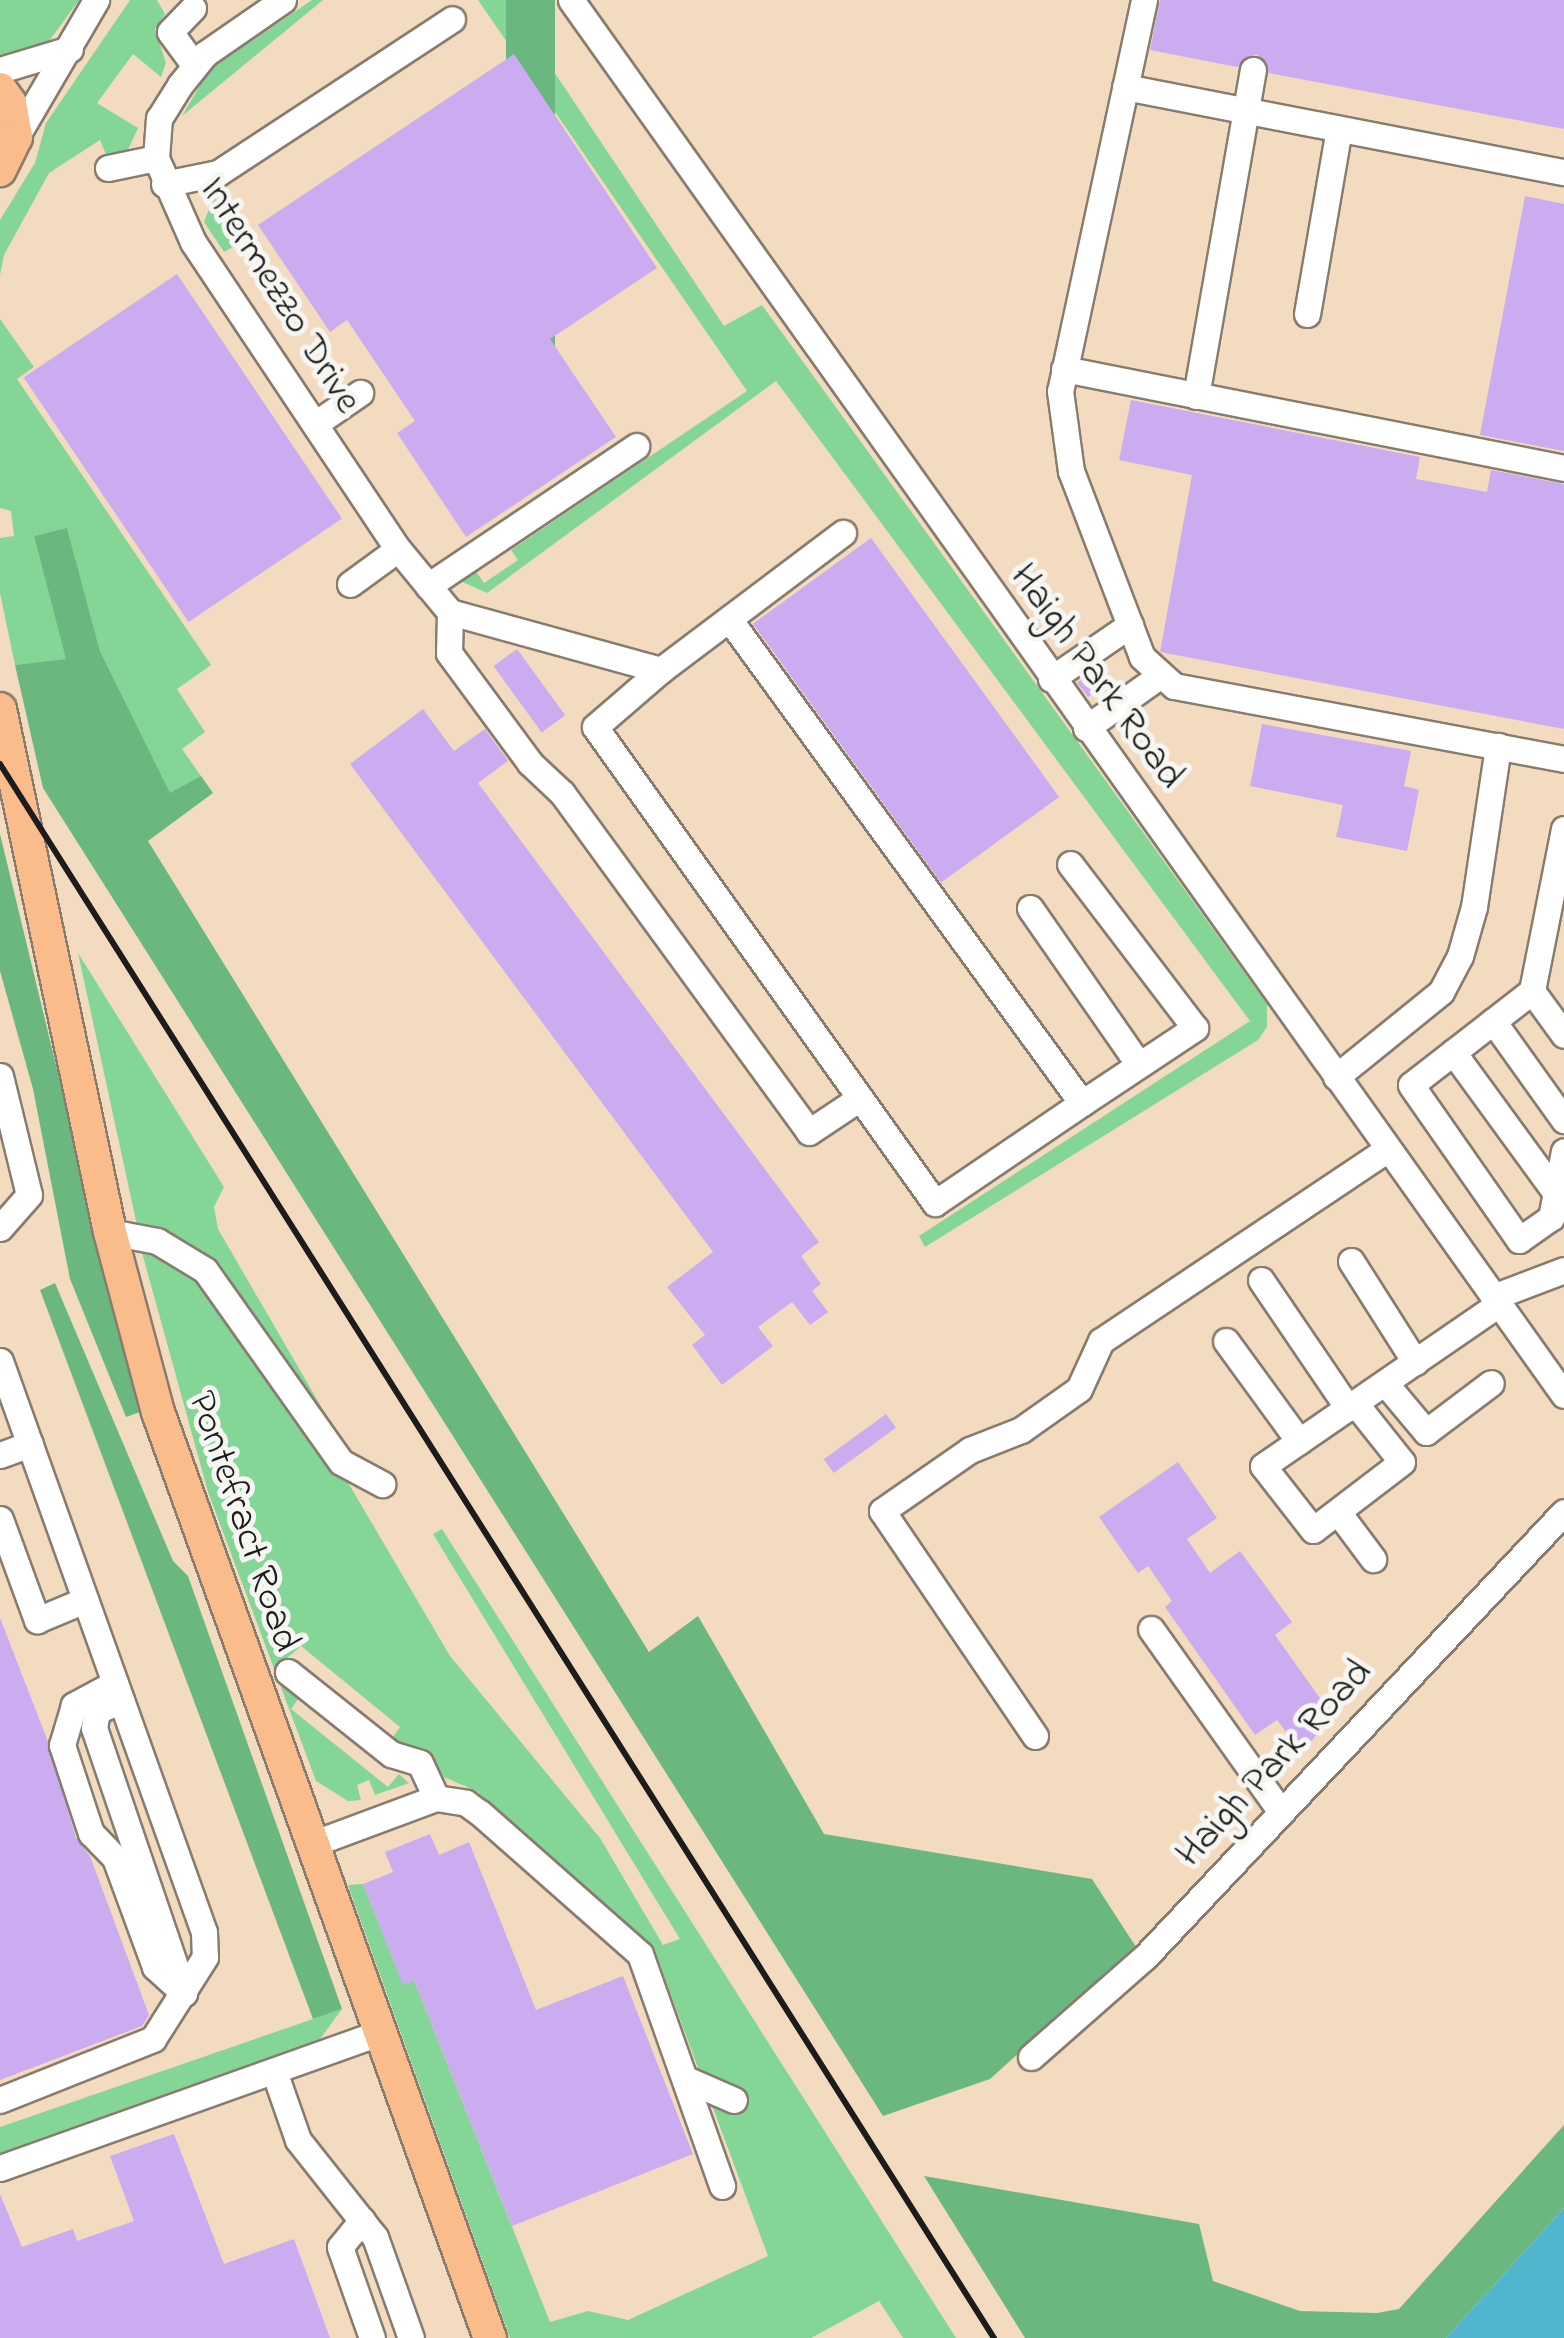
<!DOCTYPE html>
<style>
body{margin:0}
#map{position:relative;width:1564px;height:2338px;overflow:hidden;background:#f3dbbf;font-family:"Indie Flower",sans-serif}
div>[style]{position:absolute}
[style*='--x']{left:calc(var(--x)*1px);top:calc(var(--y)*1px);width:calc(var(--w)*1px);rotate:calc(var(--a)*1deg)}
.green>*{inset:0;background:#84d697}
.forest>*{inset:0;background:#6bb780;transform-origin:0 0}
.water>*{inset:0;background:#50b6ce}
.building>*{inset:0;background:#cbacf0;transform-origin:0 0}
.roads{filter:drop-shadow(2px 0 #887c6e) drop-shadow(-2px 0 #887c6e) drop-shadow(0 2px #887c6e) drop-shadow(0 -2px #887c6e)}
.minor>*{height:25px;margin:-12.5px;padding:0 12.5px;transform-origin:12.5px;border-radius:12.5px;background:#fff}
.major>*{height:32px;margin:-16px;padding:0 16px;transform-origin:16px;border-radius:16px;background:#fabc8b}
.rail>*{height:6px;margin:-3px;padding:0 3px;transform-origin:3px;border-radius:3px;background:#1c1c1c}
span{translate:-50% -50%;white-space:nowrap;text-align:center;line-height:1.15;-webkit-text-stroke:10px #f6f6f2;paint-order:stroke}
.street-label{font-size:40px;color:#1c1c1c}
</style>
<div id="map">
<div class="green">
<i style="clip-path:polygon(0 0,79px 0,50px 40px,27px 55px,0 59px)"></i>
<i style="clip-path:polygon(130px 0,157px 0,165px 14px,155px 29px,166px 63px,161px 77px,133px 54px,97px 103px,138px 128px,127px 152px,107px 157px,100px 140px,49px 173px,4px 255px,0 275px,0 220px,35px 163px,46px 123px)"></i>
<i style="clip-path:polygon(312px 0,323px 0,182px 116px,209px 70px)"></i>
<i style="clip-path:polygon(478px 0,506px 0,724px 326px,762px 305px,1267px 1004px,1267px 1027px,1258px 1040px,925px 1247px,919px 1236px,1250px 1021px,776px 381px,487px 593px,458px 580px,475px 570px,484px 583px,518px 560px,511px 550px,747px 391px)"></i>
<i style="clip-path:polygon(214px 196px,243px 241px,224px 252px,204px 222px)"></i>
<i style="clip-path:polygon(0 319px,34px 367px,17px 379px,211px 665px,177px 689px,205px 732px,182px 749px,201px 776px,170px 794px,100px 651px,67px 529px,34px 536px,67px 660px,15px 665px,0 593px,0 538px,14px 536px,11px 511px,0 508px)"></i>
<i style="clip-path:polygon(78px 953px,224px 1187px,214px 1207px,218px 1229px,340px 1439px,217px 1269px,168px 1235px,138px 1230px)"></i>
<i style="clip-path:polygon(141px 1249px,162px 1250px,193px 1268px,343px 1474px,450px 1656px,600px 1838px,663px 1945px,680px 1939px,433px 1534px,442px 1529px,956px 2338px,903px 2338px,879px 2301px,811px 2338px,510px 2338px,348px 1885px,363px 1884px,403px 1984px,414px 1980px,550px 2322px,588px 2311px,628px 2320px,768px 2256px,655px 1952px,476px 1791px,444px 1777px,429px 1753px,391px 1740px,400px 1727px,301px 1646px,276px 1668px,299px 1698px,291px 1709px,388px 1787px,399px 1774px,409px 1783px,375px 1795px,369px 1780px,357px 1785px,361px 1800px,348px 1801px,316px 1781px,208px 1492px)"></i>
<i style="clip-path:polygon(342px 2009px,320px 2039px,0 2153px,0 2127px)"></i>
</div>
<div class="forest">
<i style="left:506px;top:0;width:49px;height:394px"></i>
<i style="clip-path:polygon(67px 528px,100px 651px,170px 793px,201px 776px,213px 793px,148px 841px,649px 1652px,698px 1616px,824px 1834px,1092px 1879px,1136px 1947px,990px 2079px,883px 2116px,43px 788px,15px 665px,66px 659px,34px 536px)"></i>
<i style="clip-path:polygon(0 834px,140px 1412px,126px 1417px,70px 1279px,33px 1089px,0 971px)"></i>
<i style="clip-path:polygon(55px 1283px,173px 1561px,188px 1576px,342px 2009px,313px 2019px,40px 1290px)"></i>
<i style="clip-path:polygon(1564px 2125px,1564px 2208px,1446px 2338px,1025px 2338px,924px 2176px,1199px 2224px,1213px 2281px,1300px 2311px,1377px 2313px,1399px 2309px)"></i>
</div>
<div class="water">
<i style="clip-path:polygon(1564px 2208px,1564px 2338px,1446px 2338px)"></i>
</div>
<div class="building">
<i style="clip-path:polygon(1160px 0,1564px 0,1564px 129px,1269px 73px,1257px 54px,1237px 67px,1150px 50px)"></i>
<i style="clip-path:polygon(514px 54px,657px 268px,550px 339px,616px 437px,466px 537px,397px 433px,415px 421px,347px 320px,330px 332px,258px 225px)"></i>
<i style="clip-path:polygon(1525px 196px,1564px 204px,1564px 451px,1480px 435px)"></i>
<i style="left:177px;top:274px;width:295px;height:185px;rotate:56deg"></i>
<i style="clip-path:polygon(1131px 400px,1420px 457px,1416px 479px,1487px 492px,1491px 470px,1564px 484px,1564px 729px,1160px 652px,1192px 475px,1119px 460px)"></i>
<i style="left:871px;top:538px;width:320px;height:146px;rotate:54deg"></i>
<i style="left:517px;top:649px;width:82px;height:29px;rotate:54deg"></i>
<i style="left:1100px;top:665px;width:18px;height:29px;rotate:52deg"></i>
<i style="clip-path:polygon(423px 709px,454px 751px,485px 729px,508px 761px,478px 783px,819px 1242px,801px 1256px,821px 1284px,812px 1291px,828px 1312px,810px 1325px,792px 1302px,758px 1327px,773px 1346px,722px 1385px,692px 1345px,705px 1335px,667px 1287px,713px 1252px,350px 764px)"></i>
<i style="clip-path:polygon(1262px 724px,1411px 751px,1404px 786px,1419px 790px,1407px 851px,1336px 837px,1343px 805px,1250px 786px)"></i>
<i style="left:886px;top:1414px;width:17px;height:77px;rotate:54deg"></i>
<i style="clip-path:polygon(1178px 1462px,1217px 1518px,1187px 1539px,1210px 1573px,1240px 1551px,1292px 1622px,1275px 1635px,1332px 1715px,1302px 1753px,1277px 1720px,1255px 1735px,1165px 1607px,1172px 1601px,1148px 1566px,1138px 1573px,1099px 1517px)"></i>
<i style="clip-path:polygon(0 1618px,47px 1739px,76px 1838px,90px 1856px,149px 2015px,142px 2026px,0 2080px)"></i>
<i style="clip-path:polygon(430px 1834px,439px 1855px,469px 1842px,536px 2010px,623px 1976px,693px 2154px,512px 2226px,414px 1980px,403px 1985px,363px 1884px,393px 1872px,385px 1852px)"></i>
<i style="clip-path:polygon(174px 2134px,224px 2264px,294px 2239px,330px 2338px,0 2338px,0 2194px,22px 2247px,73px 2229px,77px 2241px,134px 2221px,110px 2156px)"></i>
</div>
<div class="roads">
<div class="minor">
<i style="--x:283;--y:0;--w:95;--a:145.3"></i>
<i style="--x:205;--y:54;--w:40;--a:129"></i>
<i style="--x:180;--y:85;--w:39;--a:122"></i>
<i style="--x:159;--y:118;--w:40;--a:94.3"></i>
<i style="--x:156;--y:158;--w:92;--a:66.2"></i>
<i style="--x:193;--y:242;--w:369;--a:56.3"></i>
<i style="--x:398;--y:549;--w:82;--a:50.5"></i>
<i style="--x:571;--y:0;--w:1712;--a:54.56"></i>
<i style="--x:1144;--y:0;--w:400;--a:102.1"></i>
<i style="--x:1060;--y:391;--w:81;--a:82.2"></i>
<i style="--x:1071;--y:471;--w:199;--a:69.1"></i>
<i style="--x:1142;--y:657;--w:43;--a:42.2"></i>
<i style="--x:1174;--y:686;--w:397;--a:10.6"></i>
<i style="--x:193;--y:8;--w:33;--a:134"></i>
<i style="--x:170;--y:32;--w:42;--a:53.7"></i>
<i style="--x:0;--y:70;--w:73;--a:-16.7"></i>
<i style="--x:1125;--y:87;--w:447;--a:11"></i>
<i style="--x:16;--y:137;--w:159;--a:-59.7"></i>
<i style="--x:108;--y:168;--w:49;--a:-11.8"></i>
<i style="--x:164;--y:184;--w:55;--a:-11.5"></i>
<i style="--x:218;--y:173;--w:280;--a:-33.3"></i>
<i style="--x:1307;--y:314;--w:188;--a:-80.2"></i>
<i style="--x:1064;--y:369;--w:510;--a:11.2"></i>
<i style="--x:1196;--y:396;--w:331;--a:-80.1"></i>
<i style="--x:315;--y:424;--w:55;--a:-34.6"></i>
<i style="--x:350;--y:584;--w:59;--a:-36.1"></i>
<i style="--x:428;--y:586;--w:251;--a:-33.9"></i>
<i style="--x:450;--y:612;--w:41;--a:91.4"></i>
<i style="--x:449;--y:653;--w:137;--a:53.6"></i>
<i style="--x:530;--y:763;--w:44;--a:43.2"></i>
<i style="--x:562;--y:793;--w:419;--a:53.9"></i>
<i style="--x:809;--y:1132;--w:61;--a:-33.7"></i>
<i style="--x:450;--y:612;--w:219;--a:15.4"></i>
<i style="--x:661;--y:670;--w:228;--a:-37"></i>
<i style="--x:729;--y:619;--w:599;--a:53.9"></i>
<i style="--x:1082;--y:1103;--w:136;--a:-33.6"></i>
<i style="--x:1195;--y:1028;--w:206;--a:-127.3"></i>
<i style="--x:661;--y:670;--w:87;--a:139.2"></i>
<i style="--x:595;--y:727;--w:585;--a:54.46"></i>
<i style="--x:935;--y:1203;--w:178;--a:-34.2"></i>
<i style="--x:1051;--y:679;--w:96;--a:-34.4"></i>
<i style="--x:1086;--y:728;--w:88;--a:-35.3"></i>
<i style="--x:1564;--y:829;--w:165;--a:101.2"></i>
<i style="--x:1532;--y:991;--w:153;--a:142.2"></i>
<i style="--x:1411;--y:1085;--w:189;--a:55.1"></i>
<i style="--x:1519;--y:1240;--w:39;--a:-35"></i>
<i style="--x:1551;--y:1218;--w:68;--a:-79"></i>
<i style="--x:1030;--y:908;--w:191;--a:55.2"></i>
<i style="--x:1532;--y:991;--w:54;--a:54"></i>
<i style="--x:1493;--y:1021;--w:122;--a:54.4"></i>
<i style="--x:1453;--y:1052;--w:175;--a:53.9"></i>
<i style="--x:0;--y:1076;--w:122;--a:76.3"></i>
<i style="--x:29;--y:1195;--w:44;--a:131.3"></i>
<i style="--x:1336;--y:1077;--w:135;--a:-39"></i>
<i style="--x:1441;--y:992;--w:41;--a:-62.2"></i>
<i style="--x:1460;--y:956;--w:51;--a:-74.1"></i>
<i style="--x:1474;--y:907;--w:163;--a:-81.5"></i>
<i style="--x:110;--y:1232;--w:48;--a:10.8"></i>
<i style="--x:157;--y:1241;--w:56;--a:31.1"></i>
<i style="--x:205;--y:1270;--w:235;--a:54.7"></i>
<i style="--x:341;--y:1462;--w:47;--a:28.2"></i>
<i style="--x:1351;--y:1261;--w:120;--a:57.6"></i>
<i style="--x:1261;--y:1280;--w:155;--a:55.8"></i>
<i style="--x:1493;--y:1297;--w:76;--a:-20.8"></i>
<i style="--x:1226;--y:1341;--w:124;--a:53.9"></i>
<i style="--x:0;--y:1361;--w:606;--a:70.34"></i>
<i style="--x:204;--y:1932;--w:25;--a:88"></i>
<i style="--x:205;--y:1957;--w:97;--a:122.4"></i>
<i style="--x:153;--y:2039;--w:165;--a:158.3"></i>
<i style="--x:1385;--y:1383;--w:64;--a:50.1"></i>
<i style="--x:1426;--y:1432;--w:81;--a:-37"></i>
<i style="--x:1355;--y:1403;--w:75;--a:51.5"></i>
<i style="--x:1402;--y:1462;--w:112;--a:142.6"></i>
<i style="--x:1313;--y:1530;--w:81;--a:-128"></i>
<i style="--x:1263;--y:1466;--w:286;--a:-34.5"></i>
<i style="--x:0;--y:1455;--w:32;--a:-20"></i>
<i style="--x:1338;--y:1512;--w:59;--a:53.3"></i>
<i style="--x:0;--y:1519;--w:108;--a:69.9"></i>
<i style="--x:37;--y:1620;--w:52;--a:-22.6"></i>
<i style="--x:1151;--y:1629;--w:224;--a:54.6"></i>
<i style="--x:288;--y:1672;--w:132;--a:38.5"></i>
<i style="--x:391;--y:1754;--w:30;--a:17"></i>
<i style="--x:420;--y:1763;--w:38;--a:65"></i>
<i style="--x:115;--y:1683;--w:47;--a:151.8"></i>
<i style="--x:74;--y:1705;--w:42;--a:106.7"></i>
<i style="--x:62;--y:1745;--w:93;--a:71.8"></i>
<i style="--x:91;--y:1833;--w:35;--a:46"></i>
<i style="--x:115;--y:1858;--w:116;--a:69.8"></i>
<i style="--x:155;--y:1967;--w:39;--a:42"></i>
<i style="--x:121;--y:1700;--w:26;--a:155"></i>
<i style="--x:97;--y:1711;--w:17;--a:100"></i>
<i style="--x:94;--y:1728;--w:280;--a:71.2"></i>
<i style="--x:1035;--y:1736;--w:272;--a:-124.2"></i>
<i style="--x:882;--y:1511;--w:107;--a:-34.7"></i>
<i style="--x:970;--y:1450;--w:55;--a:-21.4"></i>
<i style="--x:1021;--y:1430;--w:71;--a:-35.3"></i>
<i style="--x:1079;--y:1389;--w:53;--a:-65.4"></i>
<i style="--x:1101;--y:1341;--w:345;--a:-33.8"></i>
<i style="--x:312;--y:1844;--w:132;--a:-20.4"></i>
<i style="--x:436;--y:1798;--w:30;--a:9"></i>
<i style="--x:466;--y:1803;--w:17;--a:36"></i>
<i style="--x:480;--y:1813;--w:213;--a:41.4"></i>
<i style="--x:640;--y:1954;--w:246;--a:70.5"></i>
<i style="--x:1031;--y:2057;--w:152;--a:-41.3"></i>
<i style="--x:1145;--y:1957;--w:611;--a:-46.72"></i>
<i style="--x:274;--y:2071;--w:73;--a:70.8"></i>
<i style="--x:298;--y:2140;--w:124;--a:51.6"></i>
<i style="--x:375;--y:2237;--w:107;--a:70.4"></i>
<i style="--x:688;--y:2080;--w:50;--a:23.5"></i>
<i style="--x:0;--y:2168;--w:403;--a:-19.6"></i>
<i style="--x:362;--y:2220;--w:35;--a:129"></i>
<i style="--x:340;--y:2247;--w:96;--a:70.6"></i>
</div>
<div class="major">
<i style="--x:0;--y:89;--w:17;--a:54"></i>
<i style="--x:10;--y:103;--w:35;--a:80"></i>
<i style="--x:16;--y:137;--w:37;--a:116"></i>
<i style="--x:0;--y:709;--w:534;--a:78.12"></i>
<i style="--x:110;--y:1232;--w:186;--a:75.1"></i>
<i style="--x:158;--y:1412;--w:984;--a:70.28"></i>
</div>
</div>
<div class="rail">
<i style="--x:0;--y:764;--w:1862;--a:57.73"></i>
</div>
<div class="street-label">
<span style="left:279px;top:296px;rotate:58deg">Intermezzo Drive</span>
<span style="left:1096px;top:677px;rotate:54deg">Haigh Park Road</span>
<span style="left:242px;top:1522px;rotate:71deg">Pontefract Road</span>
<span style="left:1275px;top:1764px;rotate:-47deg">Haigh Park Road</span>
</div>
</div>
